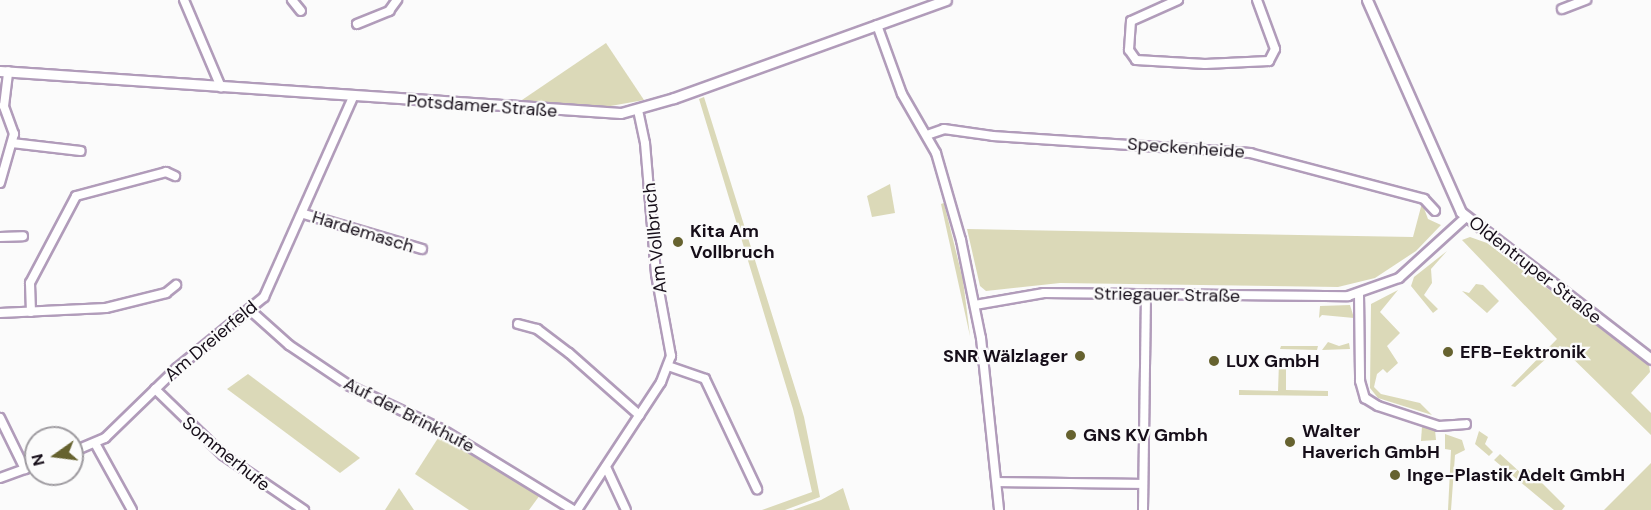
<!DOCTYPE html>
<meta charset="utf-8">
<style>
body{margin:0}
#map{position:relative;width:1651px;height:510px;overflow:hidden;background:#fbfbfb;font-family:"DM Sans",sans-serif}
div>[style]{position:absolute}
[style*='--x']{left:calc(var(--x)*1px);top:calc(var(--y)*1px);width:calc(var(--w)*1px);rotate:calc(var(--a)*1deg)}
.green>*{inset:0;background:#dbd9b8}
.roads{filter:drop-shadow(2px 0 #b19cba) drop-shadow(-2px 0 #b19cba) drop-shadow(0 2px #b19cba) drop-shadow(0 -2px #b19cba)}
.minor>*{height:8px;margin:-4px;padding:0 4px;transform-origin:4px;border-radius:4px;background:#fff}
.tertiary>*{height:9px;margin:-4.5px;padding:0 4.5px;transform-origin:4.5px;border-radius:4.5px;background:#fff}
.dots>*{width:16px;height:16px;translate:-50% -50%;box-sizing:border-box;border:3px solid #fbfbfb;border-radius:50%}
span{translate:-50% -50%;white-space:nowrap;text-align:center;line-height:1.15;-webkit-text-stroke:4.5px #fbfbfb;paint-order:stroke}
.street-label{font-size:18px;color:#160e19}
.poi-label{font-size:18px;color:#160e19;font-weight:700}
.left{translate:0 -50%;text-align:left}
.right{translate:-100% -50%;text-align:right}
.north{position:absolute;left:24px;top:426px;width:60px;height:60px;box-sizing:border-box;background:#fbfbfb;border:2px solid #9f9ca1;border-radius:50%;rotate:256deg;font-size:16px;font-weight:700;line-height:24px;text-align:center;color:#160e19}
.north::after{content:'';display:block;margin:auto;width:21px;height:27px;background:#66622f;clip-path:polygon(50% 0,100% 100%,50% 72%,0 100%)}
</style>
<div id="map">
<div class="green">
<i style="clip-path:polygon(606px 43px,644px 100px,605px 107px,519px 102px)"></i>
<i style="clip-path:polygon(704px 97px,804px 417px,820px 497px,785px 510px,762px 510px,812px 492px,793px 409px,699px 99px)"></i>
<i style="clip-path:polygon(890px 184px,895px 213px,872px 217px,867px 196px)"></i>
<i style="clip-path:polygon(944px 203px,963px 280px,970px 336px,941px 204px)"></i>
<i style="clip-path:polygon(1422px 203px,1428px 219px,1441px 225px,1416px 251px,1375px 278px,1338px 287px,1060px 283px,986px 291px,980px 286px,967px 229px,1413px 237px)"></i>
<i style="clip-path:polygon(1470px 237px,1487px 243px,1649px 365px,1650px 372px,1631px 393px,1651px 413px,1651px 435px,1560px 346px,1515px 387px,1511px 386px,1557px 339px,1462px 240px)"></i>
<i style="clip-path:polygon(1447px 251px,1431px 269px,1432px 283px,1424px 295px,1438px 309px,1433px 313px,1411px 286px,1414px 277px)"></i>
<i style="clip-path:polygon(1476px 284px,1483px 285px,1499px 301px,1487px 313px,1462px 291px,1469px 293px)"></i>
<i style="clip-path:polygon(1398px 290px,1380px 312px,1400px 333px,1387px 346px,1398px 363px,1387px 373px,1383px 369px,1377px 374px,1374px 387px,1381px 394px,1420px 403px,1432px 415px,1378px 398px,1370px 388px,1371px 304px)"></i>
<i style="clip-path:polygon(1350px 305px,1354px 318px,1322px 315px,1319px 318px,1320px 306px)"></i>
<i style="clip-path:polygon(1328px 342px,1339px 346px,1349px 343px,1350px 349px,1322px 350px)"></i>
<i style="clip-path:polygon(1281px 346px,1318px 346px,1317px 350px,1280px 349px)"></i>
<i style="clip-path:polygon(1279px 362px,1286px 363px,1286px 390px,1328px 391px,1328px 396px,1239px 395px,1239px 390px,1278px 391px)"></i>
<i style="clip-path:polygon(248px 374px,355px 454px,360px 458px,340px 473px,227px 389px)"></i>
<i style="clip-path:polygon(1422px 426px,1435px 430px,1436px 440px,1421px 441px)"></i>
<i style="clip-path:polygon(1479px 431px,1488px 437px,1485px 444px,1493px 452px,1489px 456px,1475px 444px)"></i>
<i style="clip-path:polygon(1445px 434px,1462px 440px,1465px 450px,1455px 455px,1451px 510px,1448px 510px,1451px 450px,1445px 449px)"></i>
<i style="clip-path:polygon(440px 435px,475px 455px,540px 495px,529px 510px,469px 510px,415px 474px)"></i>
<i style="clip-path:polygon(1500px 454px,1522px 474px,1528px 469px,1565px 506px,1562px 510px,1554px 510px,1494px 460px)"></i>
<i style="clip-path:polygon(1651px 463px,1651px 510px,1604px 510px)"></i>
<i style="clip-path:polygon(399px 488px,414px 510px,385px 510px)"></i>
<i style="clip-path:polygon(843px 488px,850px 510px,793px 510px,821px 500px)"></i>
</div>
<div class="roads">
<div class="minor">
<i style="--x:184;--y:0;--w:95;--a:67"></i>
<i style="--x:292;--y:0;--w:14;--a:51"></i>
<i style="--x:1178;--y:0;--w:51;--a:155.9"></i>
<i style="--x:1131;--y:21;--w:29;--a:94"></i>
<i style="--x:1129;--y:50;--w:12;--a:55"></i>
<i style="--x:1136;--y:60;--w:69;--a:3.3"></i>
<i style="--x:1205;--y:64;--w:64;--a:-2.7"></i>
<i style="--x:1269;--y:61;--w:13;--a:-63"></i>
<i style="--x:1275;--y:49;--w:52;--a:-110.2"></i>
<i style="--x:1562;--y:9;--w:26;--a:-21"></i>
<i style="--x:357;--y:24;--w:35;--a:-22"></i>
<i style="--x:389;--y:11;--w:14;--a:-54"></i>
<i style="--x:877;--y:25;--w:73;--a:70.1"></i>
<i style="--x:902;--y:94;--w:68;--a:60"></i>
<i style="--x:936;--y:153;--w:91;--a:74"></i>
<i style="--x:961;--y:240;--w:100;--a:78.5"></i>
<i style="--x:981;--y:338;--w:173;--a:84"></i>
<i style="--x:927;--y:135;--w:18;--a:-19"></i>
<i style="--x:944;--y:129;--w:49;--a:8.1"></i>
<i style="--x:993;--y:136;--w:258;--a:3.8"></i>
<i style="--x:1250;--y:153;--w:180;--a:14.8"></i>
<i style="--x:1424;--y:199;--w:16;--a:47"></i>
<i style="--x:12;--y:143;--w:69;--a:6.6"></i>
<i style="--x:0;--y:183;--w:51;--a:-74.1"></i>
<i style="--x:14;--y:134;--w:30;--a:-110"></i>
<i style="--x:4;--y:106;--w:35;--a:-83"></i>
<i style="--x:304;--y:214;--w:123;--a:16.5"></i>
<i style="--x:0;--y:237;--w:23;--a:-2"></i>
<i style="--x:1359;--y:294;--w:87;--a:89.3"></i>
<i style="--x:1360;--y:381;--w:18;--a:74"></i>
<i style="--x:1365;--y:398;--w:15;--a:32"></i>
<i style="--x:1378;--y:406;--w:64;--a:18.2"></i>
<i style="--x:1439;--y:426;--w:27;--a:-4"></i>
<i style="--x:975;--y:305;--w:70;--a:-9.9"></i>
<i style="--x:1044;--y:293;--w:304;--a:0.6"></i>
<i style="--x:1348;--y:296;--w:54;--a:-19.4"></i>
<i style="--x:1399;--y:278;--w:91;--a:-42.3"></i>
<i style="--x:251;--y:311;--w:51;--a:41.8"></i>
<i style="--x:289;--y:345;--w:73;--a:33.9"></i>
<i style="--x:350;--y:386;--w:101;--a:25.3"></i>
<i style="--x:441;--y:429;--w:155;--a:31.5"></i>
<i style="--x:31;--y:312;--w:29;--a:-92"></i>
<i style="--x:30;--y:283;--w:98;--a:-62.1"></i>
<i style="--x:76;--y:196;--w:93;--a:-14.9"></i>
<i style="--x:166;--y:172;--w:10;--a:24"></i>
<i style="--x:0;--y:313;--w:106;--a:-2.7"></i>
<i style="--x:106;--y:308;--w:62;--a:-14"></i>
<i style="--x:166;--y:293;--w:13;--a:-39"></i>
<i style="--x:518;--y:324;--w:20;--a:15"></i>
<i style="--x:537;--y:329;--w:40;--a:37"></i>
<i style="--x:569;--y:353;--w:94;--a:41.5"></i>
<i style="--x:668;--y:366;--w:39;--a:19"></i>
<i style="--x:705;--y:379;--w:122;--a:64.7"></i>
<i style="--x:155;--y:389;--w:95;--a:44.1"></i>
<i style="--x:223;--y:455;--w:98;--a:34.2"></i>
<i style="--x:0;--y:418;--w:57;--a:63.9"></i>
<i style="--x:96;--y:445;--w:74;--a:61"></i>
<i style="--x:72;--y:452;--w:36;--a:-23"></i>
<i style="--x:105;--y:438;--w:100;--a:-44.2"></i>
<i style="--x:177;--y:368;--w:112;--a:-39.2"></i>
<i style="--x:264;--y:297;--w:219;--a:-66"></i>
<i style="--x:606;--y:467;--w:47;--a:65.1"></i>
<i style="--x:0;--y:478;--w:38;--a:-20"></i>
<i style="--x:997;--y:482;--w:146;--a:0.8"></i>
<i style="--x:577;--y:510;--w:153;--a:-56.7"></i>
<i style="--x:661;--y:382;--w:28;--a:-69"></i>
<i style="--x:671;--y:356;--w:83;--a:-100.4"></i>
<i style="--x:656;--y:274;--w:131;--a:-94.8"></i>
<i style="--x:645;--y:143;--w:34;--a:-102"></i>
<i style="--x:1143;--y:510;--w:215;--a:-89.2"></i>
</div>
<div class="tertiary">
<i style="--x:1367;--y:0;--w:232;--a:66.1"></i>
<i style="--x:1461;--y:212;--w:240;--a:37.7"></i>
<i style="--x:0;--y:71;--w:622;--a:3.87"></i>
<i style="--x:621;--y:113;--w:55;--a:-15.8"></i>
<i style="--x:674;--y:98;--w:289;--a:-19.8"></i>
</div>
</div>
<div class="dots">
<i style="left:678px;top:242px;background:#66622f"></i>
<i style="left:1448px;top:352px;background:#66622f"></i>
<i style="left:1080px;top:356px;background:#66622f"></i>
<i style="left:1214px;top:361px;background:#66622f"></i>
<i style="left:1071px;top:435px;background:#66622f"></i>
<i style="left:1290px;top:442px;background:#66622f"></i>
<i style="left:1395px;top:475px;background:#66622f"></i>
</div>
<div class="street-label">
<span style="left:482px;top:106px;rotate:4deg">Potsdamer Straße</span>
<span style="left:1186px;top:148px;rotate:4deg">Speckenheide</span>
<span style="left:363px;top:232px;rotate:17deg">Hardemasch</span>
<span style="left:655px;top:238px;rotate:-96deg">Am Vollbruch</span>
<span style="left:1535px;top:270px;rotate:38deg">Oldentruper Straße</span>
<span style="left:1167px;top:295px;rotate:1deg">Striegauer Straße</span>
<span style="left:211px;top:341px;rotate:-40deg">Am Dreierfeld</span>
<span style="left:409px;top:415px;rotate:27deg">Auf der Brinkhufe</span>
<span style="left:226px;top:454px;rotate:39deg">Sommerhufe</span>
</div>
<div class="poi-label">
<span class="left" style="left:690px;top:242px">Kita Am<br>Vollbruch</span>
<span class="left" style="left:1460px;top:352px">EFB-Eektronik</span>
<span class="right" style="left:1068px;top:356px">SNR Wälzlager</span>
<span class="left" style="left:1226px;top:361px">LUX GmbH</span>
<span class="left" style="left:1302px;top:442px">Walter<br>Haverich GmbH</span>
<span class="left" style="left:1083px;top:435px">GNS KV Gmbh</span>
<span class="left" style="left:1407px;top:475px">Inge-Plastik Adelt GmbH</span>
</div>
<div class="north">N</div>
</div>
